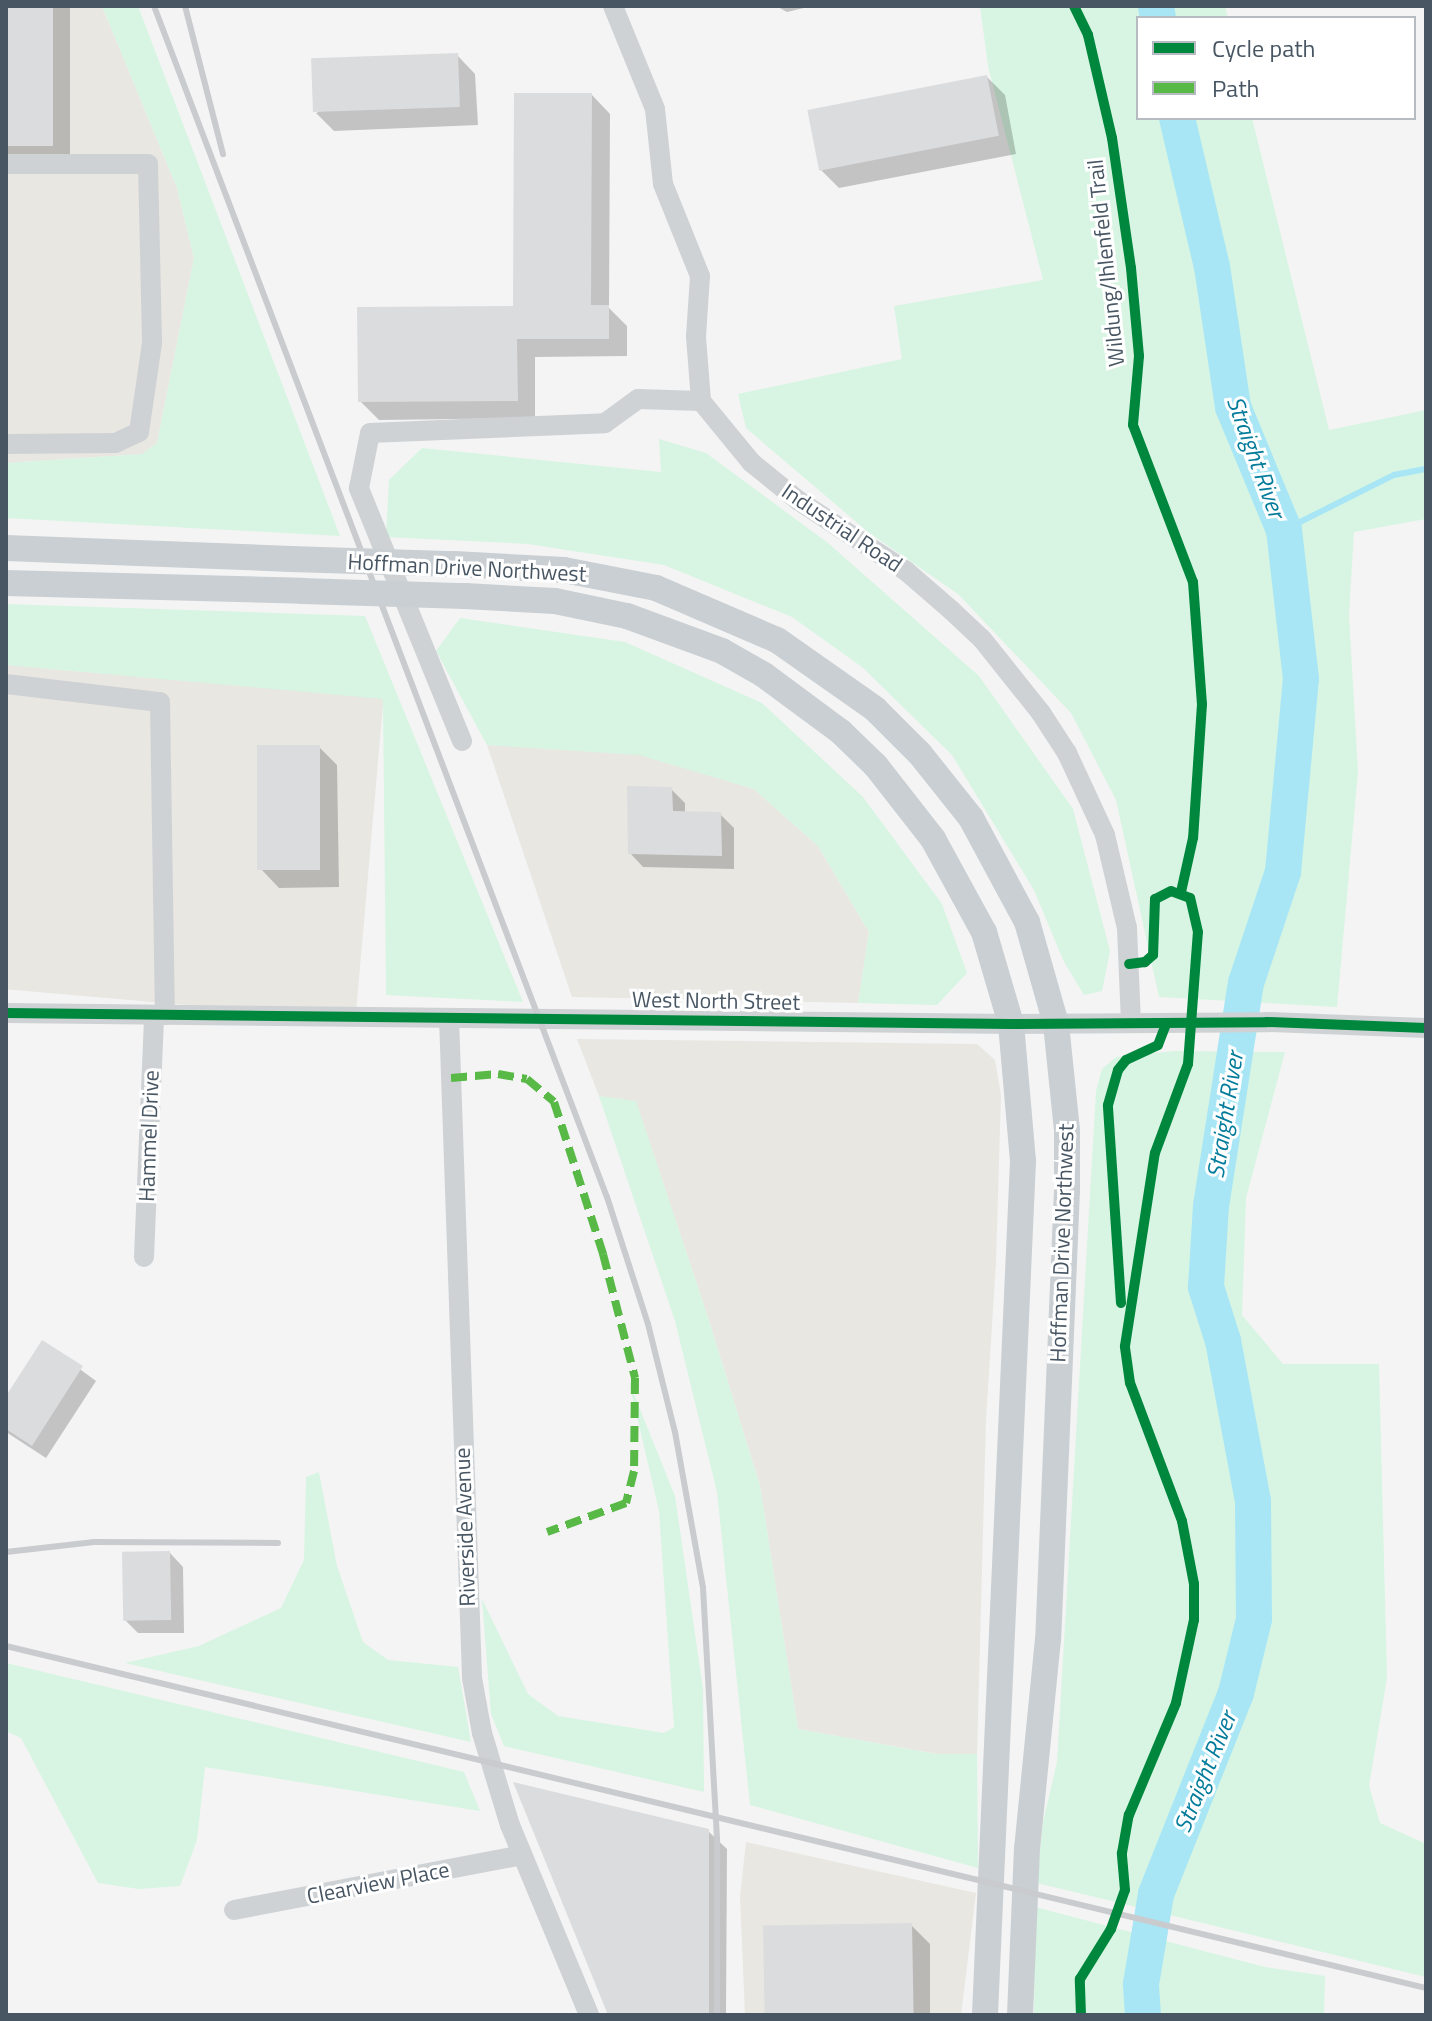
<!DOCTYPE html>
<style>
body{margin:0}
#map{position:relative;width:1432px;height:2021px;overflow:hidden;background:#f4f4f4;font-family:"Titillium Web",sans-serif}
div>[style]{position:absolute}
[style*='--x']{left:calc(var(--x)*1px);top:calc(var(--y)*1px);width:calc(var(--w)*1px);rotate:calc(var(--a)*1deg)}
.commercial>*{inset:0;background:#e8e7e2;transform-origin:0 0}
.green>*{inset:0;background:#d7f5e2}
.shadow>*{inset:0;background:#0003;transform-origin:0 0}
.stream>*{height:6px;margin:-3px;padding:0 3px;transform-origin:3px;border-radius:3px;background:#a8e6f6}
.river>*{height:36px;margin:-18px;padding:0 18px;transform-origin:18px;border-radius:18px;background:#a8e6f6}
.building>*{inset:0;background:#dbdcde;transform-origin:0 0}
.minor>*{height:20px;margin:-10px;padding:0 10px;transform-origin:10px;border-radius:10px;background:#cfd2d5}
.major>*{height:26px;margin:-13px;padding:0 13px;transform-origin:13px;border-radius:13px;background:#cacfd3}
.rail>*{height:6px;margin:-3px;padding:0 3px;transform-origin:3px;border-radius:3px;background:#c9cbce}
.major-bridge>*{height:26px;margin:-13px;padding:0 13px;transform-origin:13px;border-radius:13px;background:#cacfd3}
.quiet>*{height:8px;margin-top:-4px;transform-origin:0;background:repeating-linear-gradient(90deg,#58b947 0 16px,transparent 0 24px)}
.cycleway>*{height:10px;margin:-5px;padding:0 5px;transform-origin:5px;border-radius:5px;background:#00873e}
span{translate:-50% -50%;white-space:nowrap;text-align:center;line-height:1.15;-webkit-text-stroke:6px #fff;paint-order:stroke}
.street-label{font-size:22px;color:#485663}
.water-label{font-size:24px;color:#037c9b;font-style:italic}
.frame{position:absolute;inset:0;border:8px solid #485663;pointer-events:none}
.legend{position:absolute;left:1136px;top:16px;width:280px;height:104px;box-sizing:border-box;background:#fff;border:2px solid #b6bbc1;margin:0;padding:10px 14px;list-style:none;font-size:24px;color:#485663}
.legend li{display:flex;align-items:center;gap:16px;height:40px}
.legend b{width:40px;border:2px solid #b6bbc1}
</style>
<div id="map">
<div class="commercial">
<i style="clip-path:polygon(6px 6px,102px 6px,177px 188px,194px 258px,157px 443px,143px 454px,6px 463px)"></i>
<i style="left:6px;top:665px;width:379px;height:323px;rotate:5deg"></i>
<i style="clip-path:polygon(487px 745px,639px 754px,754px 789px,818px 846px,869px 932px,858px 1003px,572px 997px)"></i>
<i style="clip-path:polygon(577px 1039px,977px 1044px,995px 1060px,1001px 1095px,996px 1262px,986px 1420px,977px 1754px,937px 1754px,798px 1729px,760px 1486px,711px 1327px,636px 1102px,599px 1096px)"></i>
<i style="clip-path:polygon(746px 1842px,976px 1893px,961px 2015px,745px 2015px,740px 1896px)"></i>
</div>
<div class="green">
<i style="clip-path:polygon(102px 6px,138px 6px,340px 536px,6px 518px,6px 463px,142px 454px,157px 443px,194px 258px,177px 188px)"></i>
<i style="clip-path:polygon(980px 6px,1225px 6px,1228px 18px,1138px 18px,1138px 118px,1252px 118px,1329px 430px,1426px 410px,1426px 519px,1354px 532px,1349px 615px,1358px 772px,1337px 1007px,1159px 997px,1116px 800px,1071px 713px,958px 594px,868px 532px,746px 428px,738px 394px,902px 359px,894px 306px,1043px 280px,988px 66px)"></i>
<i style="clip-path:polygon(659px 439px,706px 453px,828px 543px,979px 676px,1073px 809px,1110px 951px,1102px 991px,1084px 995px,1064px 962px,1034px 890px,952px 755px,862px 667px,792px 617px,664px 565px,528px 544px,386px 537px,389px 480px,422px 448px,661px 472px)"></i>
<i style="clip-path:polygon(6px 604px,365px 616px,523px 1002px,386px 995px,383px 699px,6px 665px)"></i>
<i style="clip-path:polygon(460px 618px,625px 642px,762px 703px,863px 797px,942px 904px,967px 973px,937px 1005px,858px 1003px,869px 932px,818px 846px,754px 789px,639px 755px,487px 745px,436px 651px)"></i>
<i style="clip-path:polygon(1175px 1051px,1285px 1052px,1246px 1198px,1242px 1315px,1283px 1364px,1379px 1364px,1387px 1678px,1369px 1786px,1380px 1823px,1426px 1844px,1426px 1977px,1037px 1883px,1043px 1822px,1057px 1762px,1096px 1091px,1102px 1069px,1116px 1057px)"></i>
<i style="clip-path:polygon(599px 1096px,636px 1101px,711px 1327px,760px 1486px,798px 1729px,936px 1754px,977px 1754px,978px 1868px,750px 1805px,717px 1492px,675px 1321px)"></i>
<i style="clip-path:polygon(629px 1382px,675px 1496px,703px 1689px,704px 1792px,504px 1746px,491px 1714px,482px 1599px,528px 1694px,558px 1716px,664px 1733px,674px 1727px,659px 1511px)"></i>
<i style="clip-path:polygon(319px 1472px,337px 1566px,363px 1642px,388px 1660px,458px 1667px,471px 1742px,125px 1663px,199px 1646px,281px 1608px,304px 1560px,306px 1477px)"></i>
<i style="clip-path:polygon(6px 1663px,464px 1772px,480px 1811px,205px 1767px,197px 1840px,180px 1886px,139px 1889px,98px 1883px,21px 1738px,6px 1731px)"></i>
<i style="clip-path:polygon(1035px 1907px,1265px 1967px,1325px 1976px,1324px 2015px,1034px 2015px)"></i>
</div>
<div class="shadow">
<i style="left:6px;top:6px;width:64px;height:157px"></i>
<i style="clip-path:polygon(776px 6px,812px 6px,787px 12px)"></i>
<i style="clip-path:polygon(457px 55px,475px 74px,478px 125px,334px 131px,316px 113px)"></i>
<i style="clip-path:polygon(987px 77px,1005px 95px,1016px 154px,839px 188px,820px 169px)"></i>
<i style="clip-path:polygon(592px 95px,610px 114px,609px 308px,627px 326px,627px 356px,535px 357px,535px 418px,379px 420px,360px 401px,515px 308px)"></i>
<i style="clip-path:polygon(319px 747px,337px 765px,339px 887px,279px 888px,261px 869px)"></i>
<i style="clip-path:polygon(671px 789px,685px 803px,685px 814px,720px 814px,734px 828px,734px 869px,643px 867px,630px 853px)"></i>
<i style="clip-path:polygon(43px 1342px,96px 1381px,46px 1458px,6px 1432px,6px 1400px)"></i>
<i style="clip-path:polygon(170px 1553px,183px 1567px,184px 1633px,138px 1633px,124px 1619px)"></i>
<i style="clip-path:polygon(708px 1831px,727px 1849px,726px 2015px,610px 2015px)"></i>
<i style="clip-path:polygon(911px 1925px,930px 1944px,930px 2015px,766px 2015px)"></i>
</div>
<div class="stream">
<i style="--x:1284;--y:530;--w:123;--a:-26.6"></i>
<i style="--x:1394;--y:475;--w:33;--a:-11"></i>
</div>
<div class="river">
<i style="--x:1156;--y:6;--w:12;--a:81"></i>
<i style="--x:1143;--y:2015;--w:31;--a:-94"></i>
<i style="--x:1141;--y:1984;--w:91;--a:-80.5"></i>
<i style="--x:1156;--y:1894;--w:216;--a:-68.3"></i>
<i style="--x:1236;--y:1693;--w:76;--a:-76.3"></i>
<i style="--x:1254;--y:1619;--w:118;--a:-90.5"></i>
<i style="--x:1253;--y:1501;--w:163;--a:-100.6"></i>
<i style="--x:1223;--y:1341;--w:57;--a:-107.5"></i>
<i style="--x:1206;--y:1287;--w:81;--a:-86.5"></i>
<i style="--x:1211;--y:1206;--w:226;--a:-81.1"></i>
<i style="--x:1246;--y:983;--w:117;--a:-71.6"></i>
<i style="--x:1283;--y:872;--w:194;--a:-84.7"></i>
<i style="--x:1301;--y:679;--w:150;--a:-96.5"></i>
<i style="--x:1284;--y:530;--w:133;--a:-112.5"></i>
<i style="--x:1233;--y:407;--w:142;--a:-98.5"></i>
<i style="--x:1212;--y:267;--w:153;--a:-103.2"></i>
</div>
<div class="building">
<i style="left:6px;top:6px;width:47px;height:140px"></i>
<i style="left:458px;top:53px;width:54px;height:147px;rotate:88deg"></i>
<i style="left:987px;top:75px;width:62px;height:183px;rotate:79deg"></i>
<i style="clip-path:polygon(514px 93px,592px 93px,591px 305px,609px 305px,609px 339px,517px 339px,518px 401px,358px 402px,357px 307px,513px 306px)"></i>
<i style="left:257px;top:745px;width:63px;height:125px"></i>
<i style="clip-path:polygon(627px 786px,672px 787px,673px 811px,721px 812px,722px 856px,628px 854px)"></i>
<i style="clip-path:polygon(42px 1340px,83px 1366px,32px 1446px,6px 1429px,6px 1396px)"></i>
<i style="left:170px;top:1551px;width:69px;height:48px;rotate:89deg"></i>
<i style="clip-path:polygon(513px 1782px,709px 1829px,709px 2015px,608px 2015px)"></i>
<i style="left:912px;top:1923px;width:92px;height:149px;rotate:89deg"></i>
</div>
<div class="minor">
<i style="--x:613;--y:6;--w:111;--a:67.8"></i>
<i style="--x:655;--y:109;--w:75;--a:83.9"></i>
<i style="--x:663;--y:184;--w:99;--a:68.1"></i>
<i style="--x:700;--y:276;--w:61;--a:93.8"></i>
<i style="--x:696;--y:337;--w:64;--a:85.5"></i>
<i style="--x:701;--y:401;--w:80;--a:50.6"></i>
<i style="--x:752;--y:463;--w:60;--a:39"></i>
<i style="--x:799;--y:501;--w:128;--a:33.2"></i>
<i style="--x:906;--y:571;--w:60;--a:40.9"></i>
<i style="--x:951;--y:610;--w:42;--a:43.1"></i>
<i style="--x:982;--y:639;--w:95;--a:51.4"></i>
<i style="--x:1041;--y:713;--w:48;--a:57"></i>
<i style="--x:1067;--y:753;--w:90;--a:65.1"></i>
<i style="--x:1105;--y:835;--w:96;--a:76.7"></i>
<i style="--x:1127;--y:928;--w:95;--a:87.6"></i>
<i style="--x:6;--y:164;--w:142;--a:0"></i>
<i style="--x:148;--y:164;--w:179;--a:88.7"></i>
<i style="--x:152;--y:343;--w:90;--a:98.3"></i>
<i style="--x:139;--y:432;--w:26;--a:155"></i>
<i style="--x:115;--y:443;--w:109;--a:179.5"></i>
<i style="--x:6;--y:684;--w:155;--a:6.7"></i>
<i style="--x:160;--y:702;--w:313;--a:89.1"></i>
<i style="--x:462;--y:741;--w:273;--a:-112.2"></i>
<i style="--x:359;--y:488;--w:56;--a:-78.7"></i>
<i style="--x:370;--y:433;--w:235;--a:-2.4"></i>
<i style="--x:605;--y:423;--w:41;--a:-36"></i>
<i style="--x:638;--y:399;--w:63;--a:1.8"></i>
<i style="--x:6;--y:1013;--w:1005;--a:0.63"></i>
<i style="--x:1011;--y:1024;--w:256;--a:-0.4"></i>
<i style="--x:1267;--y:1022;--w:159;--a:2.2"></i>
<i style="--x:449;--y:1018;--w:660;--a:88"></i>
<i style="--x:472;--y:1678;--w:56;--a:79.7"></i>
<i style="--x:482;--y:1733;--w:96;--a:73.1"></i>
<i style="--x:510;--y:1825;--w:206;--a:67.4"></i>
<i style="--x:144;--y:1257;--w:242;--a:-87.6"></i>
<i style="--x:234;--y:1910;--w:293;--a:-10.8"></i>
</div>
<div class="major">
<i style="--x:6;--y:548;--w:285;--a:2.2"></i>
<i style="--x:454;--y:564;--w:110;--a:3.1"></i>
<i style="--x:564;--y:570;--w:94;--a:11.1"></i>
<i style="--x:656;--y:588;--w:132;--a:23.3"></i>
<i style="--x:777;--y:640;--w:120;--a:35.1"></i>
<i style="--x:875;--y:709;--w:64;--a:45"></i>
<i style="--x:920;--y:754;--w:82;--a:51.4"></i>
<i style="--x:971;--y:818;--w:118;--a:61.7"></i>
<i style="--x:1027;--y:922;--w:106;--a:74.1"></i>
<i style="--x:1056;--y:1024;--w:107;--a:84.1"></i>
<i style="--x:1067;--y:1130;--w:60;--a:90"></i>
<i style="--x:1067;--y:1190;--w:449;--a:92.4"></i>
<i style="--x:1048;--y:1639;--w:210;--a:95.7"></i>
<i style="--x:1027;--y:1848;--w:167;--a:92.4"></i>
<i style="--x:6;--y:583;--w:296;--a:1.5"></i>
<i style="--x:465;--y:596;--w:90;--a:3.2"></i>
<i style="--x:555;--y:601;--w:74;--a:11.8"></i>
<i style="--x:627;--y:616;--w:101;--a:20.2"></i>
<i style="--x:722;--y:651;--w:48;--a:29.7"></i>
<i style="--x:764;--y:675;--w:96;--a:36.5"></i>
<i style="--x:841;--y:732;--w:49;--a:44.2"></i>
<i style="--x:876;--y:766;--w:93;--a:52"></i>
<i style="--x:933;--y:839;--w:106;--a:61.3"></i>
<i style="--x:984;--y:932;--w:96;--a:73.6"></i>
<i style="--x:1011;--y:1024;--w:138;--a:85"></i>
<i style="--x:1023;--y:1161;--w:855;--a:92.55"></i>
</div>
<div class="rail">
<i style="--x:154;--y:6;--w:1274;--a:69.18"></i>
<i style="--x:607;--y:1197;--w:133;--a:72.1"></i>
<i style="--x:648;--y:1324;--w:111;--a:76"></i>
<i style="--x:675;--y:1432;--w:158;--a:79.8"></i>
<i style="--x:703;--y:1588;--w:253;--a:86.8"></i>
<i style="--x:717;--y:1841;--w:174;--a:90"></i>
<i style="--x:185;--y:6;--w:153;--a:75.6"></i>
<i style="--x:6;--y:1552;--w:89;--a:-6.5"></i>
<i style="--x:94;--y:1542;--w:184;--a:0.3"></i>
<i style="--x:6;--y:1646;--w:1461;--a:13.54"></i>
</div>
<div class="major-bridge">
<i style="--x:291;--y:559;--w:163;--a:1.8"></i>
<i style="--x:302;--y:591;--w:163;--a:1.8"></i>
</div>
<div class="quiet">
<i style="--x:451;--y:1078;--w:47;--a:-4.9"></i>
<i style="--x:498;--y:1074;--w:29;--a:10"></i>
<i style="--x:527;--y:1079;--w:35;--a:40"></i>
<i style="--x:554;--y:1102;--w:160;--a:72.1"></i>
<i style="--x:603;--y:1254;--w:128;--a:75.5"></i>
<i style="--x:635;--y:1378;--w:93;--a:90.6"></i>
<i style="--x:634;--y:1471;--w:33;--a:104"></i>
<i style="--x:626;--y:1503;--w:84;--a:159.8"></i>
</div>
<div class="cycleway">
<i style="--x:1074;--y:6;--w:32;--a:64"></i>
<i style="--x:1088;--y:35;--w:106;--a:76.9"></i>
<i style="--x:1112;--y:138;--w:131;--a:81.7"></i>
<i style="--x:1131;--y:268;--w:88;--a:84.8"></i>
<i style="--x:1139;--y:356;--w:69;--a:95"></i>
<i style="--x:1133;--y:425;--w:168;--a:69.1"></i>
<i style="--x:1193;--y:582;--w:122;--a:85.8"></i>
<i style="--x:1202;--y:704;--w:134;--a:93.8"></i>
<i style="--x:1193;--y:838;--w:55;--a:102.5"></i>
<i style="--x:6;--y:1013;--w:1005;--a:0.63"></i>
<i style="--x:1011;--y:1024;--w:256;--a:-0.4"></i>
<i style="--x:1267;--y:1022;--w:159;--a:2.2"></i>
<i style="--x:1121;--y:1303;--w:198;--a:-93.8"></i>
<i style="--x:1108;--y:1105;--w:36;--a:-74"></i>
<i style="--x:1118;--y:1070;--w:13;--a:-51"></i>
<i style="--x:1126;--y:1060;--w:35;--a:-25"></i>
<i style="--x:1158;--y:1045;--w:22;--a:-69"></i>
<i style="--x:1081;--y:2015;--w:36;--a:-92"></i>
<i style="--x:1080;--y:1979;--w:59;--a:-58.2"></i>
<i style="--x:1111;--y:1929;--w:41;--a:-70.3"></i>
<i style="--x:1125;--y:1890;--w:37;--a:-95"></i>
<i style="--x:1122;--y:1853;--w:39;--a:-80"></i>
<i style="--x:1129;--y:1815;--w:121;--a:-67.2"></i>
<i style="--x:1176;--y:1703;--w:85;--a:-77.8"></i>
<i style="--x:1194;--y:1620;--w:36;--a:-90"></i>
<i style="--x:1194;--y:1584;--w:64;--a:-100.8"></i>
<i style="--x:1182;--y:1521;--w:147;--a:-110.6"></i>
<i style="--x:1130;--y:1383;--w:37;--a:-98"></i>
<i style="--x:1125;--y:1346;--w:195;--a:-81.2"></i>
<i style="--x:1155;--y:1153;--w:95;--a:-69.7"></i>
<i style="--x:1188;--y:1064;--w:132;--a:-85.7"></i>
<i style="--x:1198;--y:932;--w:35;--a:-103"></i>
<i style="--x:1190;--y:898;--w:20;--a:-160"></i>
<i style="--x:1171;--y:891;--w:18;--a:153"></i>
<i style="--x:1155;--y:899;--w:56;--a:92"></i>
<i style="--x:1153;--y:955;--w:11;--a:139"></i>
<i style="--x:1145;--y:962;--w:16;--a:173"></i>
</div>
<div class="street-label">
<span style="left:1106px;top:263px;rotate:-96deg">Wildung/Ihlenfeld Trail</span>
<span style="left:842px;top:528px;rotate:34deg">Industrial Road</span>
<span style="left:467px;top:568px;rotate:3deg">Hoffman Drive Northwest</span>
<span style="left:716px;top:1001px;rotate:1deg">West North Street</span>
<span style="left:149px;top:1136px;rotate:-88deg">Hammel Drive</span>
<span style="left:1062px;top:1243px;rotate:-88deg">Hoffman Drive Northwest</span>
<span style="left:465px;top:1527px;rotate:-92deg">Riverside Avenue</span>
<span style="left:378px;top:1883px;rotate:-11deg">Clearview Place</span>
</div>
<div class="water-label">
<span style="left:1256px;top:457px;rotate:70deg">Straight River</span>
<span style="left:1225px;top:1115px;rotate:-81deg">Straight River</span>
<span style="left:1205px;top:1772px;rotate:-68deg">Straight River</span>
</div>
<div class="frame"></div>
<ul class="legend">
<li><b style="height:10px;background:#00873e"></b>Cycle path</li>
<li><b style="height:10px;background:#58b947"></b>Path</li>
</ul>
</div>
